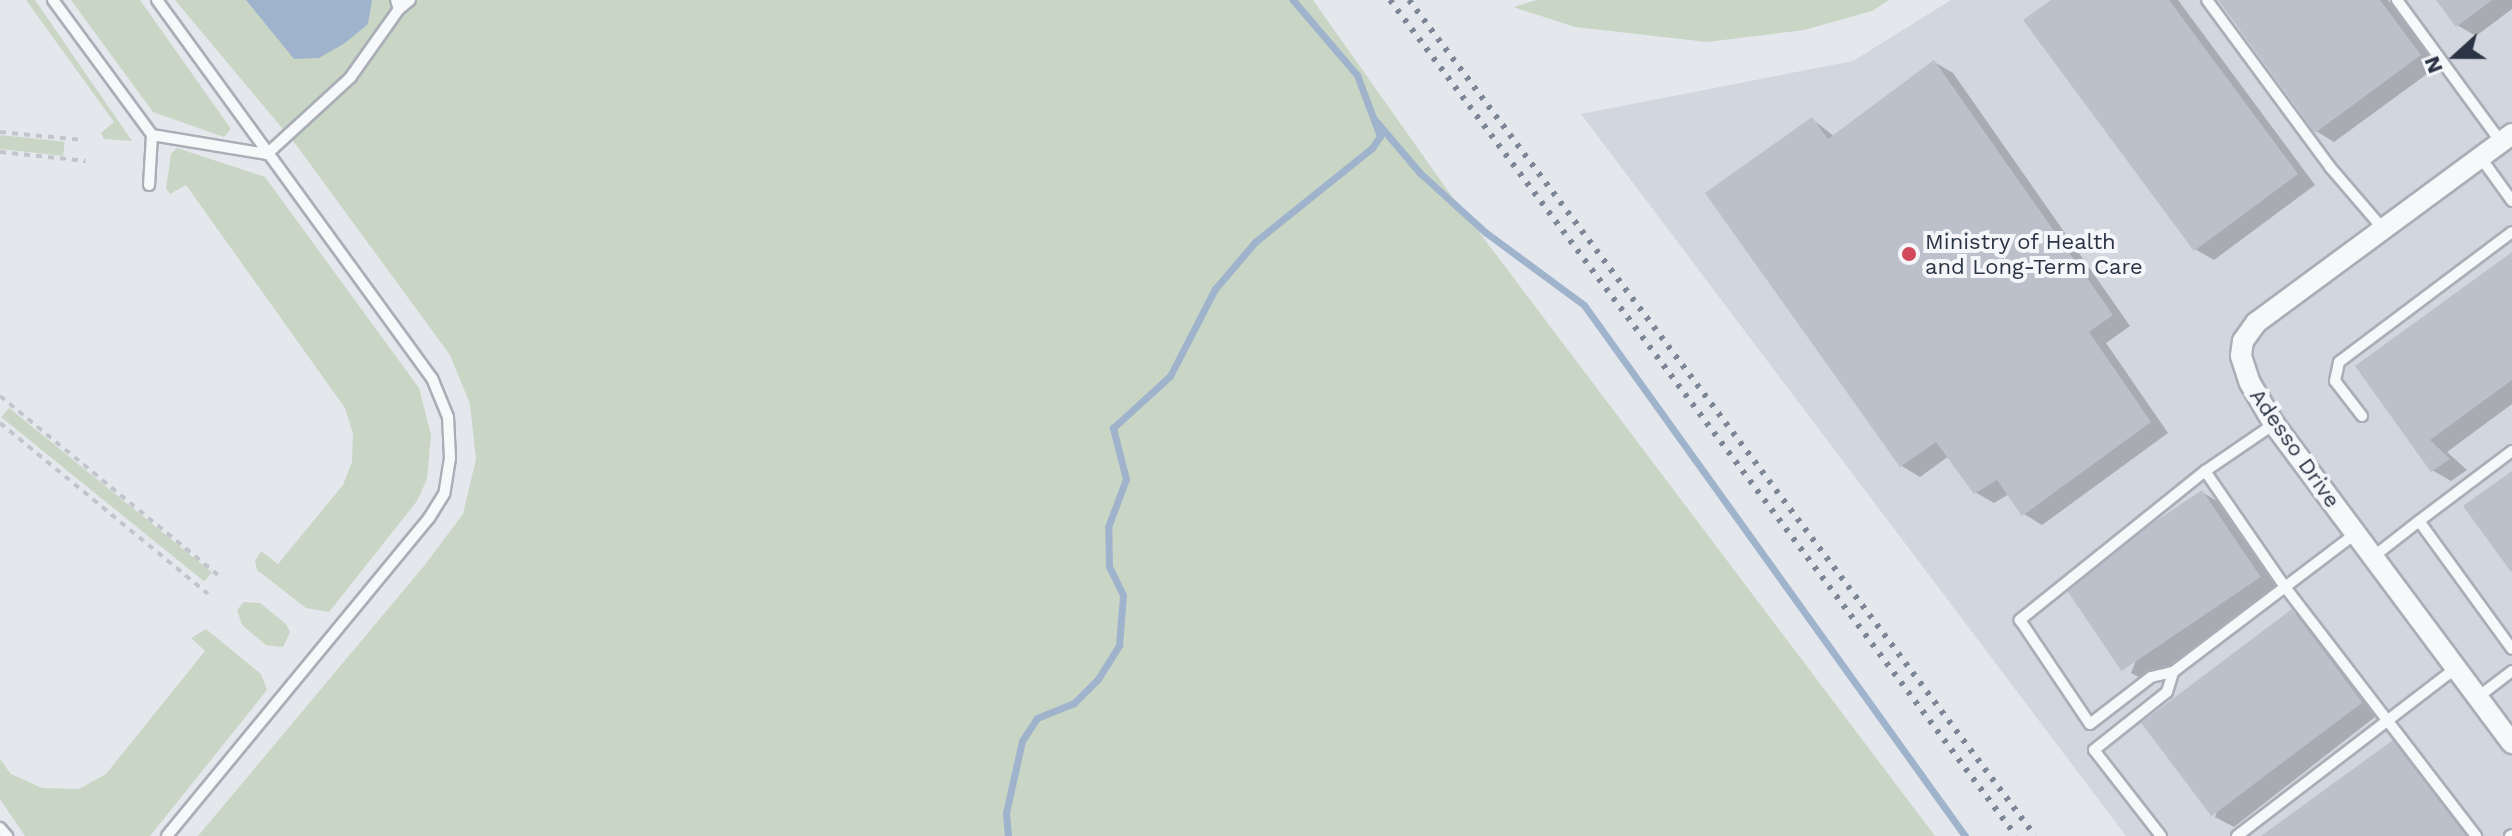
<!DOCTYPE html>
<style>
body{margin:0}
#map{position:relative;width:2512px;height:836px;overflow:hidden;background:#e4e7ec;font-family:"Work Sans",sans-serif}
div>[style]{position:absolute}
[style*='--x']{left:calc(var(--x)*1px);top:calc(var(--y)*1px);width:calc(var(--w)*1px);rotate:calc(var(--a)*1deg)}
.built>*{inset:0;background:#d2d6de}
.green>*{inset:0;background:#c9d6c5;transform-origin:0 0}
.water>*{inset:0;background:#9fb4cc}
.shadow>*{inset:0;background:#0003}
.stream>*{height:7px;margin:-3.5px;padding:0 3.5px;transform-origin:3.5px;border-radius:3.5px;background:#9fb4cc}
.building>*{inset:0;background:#bbc0ca;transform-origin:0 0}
.path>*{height:4px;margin-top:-2px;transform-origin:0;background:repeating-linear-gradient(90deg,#c2c5cb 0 6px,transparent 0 12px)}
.roads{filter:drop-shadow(2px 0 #a9aeb7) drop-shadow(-2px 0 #a9aeb7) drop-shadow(0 2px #a9aeb7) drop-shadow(0 -2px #a9aeb7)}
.lane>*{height:10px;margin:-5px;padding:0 5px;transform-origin:5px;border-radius:5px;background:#f7f8fa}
.street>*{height:20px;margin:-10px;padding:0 10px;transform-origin:10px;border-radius:10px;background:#f7f8fa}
.rail>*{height:6px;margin-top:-3px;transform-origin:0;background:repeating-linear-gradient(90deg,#7d8696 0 4px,transparent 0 12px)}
.dots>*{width:22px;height:22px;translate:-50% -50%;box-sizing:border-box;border:4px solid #f4f6f9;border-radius:50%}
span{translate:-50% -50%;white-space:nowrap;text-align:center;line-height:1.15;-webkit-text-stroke:8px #f4f6f9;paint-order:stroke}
.poi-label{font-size:22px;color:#2b3445}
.left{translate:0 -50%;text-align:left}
.street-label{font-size:22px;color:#2b3445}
.north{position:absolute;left:2416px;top:16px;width:80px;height:80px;-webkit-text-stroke:6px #f4f6f9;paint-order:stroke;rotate:249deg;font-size:22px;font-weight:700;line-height:32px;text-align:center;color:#2b3445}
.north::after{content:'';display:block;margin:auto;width:28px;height:36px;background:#2b3445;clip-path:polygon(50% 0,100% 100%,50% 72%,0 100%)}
</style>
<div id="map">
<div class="built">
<i style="clip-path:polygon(1951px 0,2512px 0,2512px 836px,2126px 836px,1581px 114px,1853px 61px)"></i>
</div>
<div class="green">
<i style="clip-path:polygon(26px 0,35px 0,132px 141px,104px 139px,101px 133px,114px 122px)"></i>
<i style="clip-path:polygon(71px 0,140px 0,231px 129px,224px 137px,153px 112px)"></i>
<i style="clip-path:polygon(175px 0,1313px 0,1448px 191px,1935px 836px,198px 836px,424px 566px,463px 514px,476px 459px,470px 404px,450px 355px,297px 146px)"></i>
<i style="clip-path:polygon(1537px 0,1889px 0,1872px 11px,1804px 30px,1707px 42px,1575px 27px,1513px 7px)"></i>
<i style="left:0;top:135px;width:65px;height:14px;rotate:6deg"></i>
<i style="clip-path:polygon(177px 148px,265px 177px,419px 388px,431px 435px,427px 479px,417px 501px,329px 612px,306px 608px,257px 570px,255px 561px,261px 551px,278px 564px,343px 485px,352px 462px,353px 434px,345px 408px,186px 185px,170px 194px,166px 189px,171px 154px)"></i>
<i style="left:9px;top:408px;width:261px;height:12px;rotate:39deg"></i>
<i style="clip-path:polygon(244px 602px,260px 603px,286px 624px,290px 632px,283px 647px,266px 645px,242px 625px,237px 610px)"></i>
<i style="clip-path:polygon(206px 629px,261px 674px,267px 690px,150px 836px,25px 836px,0 799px,0 759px,11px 774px,42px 788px,79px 789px,106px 774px,205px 651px,191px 638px)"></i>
</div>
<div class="water">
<i style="clip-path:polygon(246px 0,372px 0,368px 24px,345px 43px,319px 58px,294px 59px)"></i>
</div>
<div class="shadow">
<i style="clip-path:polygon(2054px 0,2178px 0,2315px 185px,2214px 260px,2195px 249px)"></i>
<i style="clip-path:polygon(2221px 0,2388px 0,2438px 66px,2334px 142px,2316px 131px)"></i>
<i style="clip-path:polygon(2439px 0,2512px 0,2512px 9px,2476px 36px,2457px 25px)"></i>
<i style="clip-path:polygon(1934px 62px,1953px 73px,2130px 326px,2106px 343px,2168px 433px,2042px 525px,2024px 514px,2009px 494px,1994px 503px,1975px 492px,1949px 456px,1920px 477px,1902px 466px,1708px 194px,1812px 119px,1835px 137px)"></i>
<i style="clip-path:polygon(2512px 255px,2512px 404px,2447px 452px,2467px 470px,2451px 481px,2432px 470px,2357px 366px)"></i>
<i style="clip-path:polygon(2202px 492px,2220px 503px,2279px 588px,2150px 683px,2131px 673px)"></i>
<i style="clip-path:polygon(2292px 612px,2311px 622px,2380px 713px,2234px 827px,2215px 817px)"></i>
<i style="clip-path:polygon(2393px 743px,2411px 754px,2474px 836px,2265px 836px)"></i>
</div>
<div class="stream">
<i style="--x:1375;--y:120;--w:70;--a:49.7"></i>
<i style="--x:1420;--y:173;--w:88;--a:42.2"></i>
<i style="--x:1485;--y:232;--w:123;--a:36.4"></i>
<i style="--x:1584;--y:305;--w:654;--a:54.34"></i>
<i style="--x:1008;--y:836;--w:23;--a:-95"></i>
<i style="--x:1006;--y:813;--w:74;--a:-77.5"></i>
<i style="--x:1022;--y:741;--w:27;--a:-57"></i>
<i style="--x:1037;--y:718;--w:40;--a:-22"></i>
<i style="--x:1074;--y:703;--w:34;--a:-45"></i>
<i style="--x:1098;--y:679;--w:40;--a:-58"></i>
<i style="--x:1119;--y:645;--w:50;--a:-85.4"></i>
<i style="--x:1123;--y:595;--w:32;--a:-116"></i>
<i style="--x:1109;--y:566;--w:39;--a:-91"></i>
<i style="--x:1108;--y:527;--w:51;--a:-69.4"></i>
<i style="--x:1126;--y:479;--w:53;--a:-104.3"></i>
<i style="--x:1113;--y:428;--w:77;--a:-42.4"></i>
<i style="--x:1170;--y:376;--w:98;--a:-62.7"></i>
<i style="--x:1215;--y:289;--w:62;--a:-49.6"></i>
<i style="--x:1255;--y:242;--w:150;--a:-38.8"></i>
<i style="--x:1372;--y:148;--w:14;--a:-56"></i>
<i style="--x:1380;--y:136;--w:65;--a:-110.7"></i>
<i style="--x:1357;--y:75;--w:99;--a:-130.5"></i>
</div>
<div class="building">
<i style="clip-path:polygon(2051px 0,2169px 0,2298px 174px,2194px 251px,2023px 20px)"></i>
<i style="clip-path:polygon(2218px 0,2380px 0,2421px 55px,2315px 133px)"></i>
<i style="clip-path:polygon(2436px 0,2492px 0,2456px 27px)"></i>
<i style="clip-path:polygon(1934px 60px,2113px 315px,2089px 332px,2151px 422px,2022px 516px,1997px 480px,1974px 494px,1936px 442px,1900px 467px,1705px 193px,1812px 117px,1828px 139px)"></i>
<i style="clip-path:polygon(2512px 252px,2512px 380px,2430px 440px,2450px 459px,2431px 472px,2355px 366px)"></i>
<i style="clip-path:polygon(2512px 471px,2512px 573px,2463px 506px)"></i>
<i style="left:2202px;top:490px;width:105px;height:168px;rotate:56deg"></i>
<i style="left:2292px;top:609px;width:117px;height:189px;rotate:53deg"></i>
<i style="clip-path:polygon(2393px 740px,2466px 836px,2261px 836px)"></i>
</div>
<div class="path">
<i style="--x:0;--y:132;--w:83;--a:5.5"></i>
<i style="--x:0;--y:152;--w:86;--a:6"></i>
<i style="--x:0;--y:396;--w:285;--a:39.4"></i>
<i style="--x:0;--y:423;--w:269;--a:39.4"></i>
</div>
<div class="roads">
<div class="lane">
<i style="--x:53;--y:0;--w:167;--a:53.7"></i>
<i style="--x:152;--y:135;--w:50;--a:93.4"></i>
<i style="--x:157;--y:0;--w:467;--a:54"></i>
<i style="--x:432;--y:378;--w:42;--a:67.7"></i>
<i style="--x:448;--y:417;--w:41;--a:87.2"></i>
<i style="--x:450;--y:458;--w:36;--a:99"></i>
<i style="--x:444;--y:494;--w:28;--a:122"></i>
<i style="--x:429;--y:518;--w:412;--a:129.5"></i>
<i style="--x:2207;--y:0;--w:207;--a:53.6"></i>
<i style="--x:2330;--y:167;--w:83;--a:49.4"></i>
<i style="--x:2397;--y:0;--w:176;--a:53.8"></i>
<i style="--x:399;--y:9;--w:14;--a:-39"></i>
<i style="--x:152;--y:135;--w:117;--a:9.4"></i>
<i style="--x:267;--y:154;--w:113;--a:-42.5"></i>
<i style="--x:350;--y:78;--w:85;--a:-54.6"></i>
<i style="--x:399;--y:9;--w:9;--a:-108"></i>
<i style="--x:2481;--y:158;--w:53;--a:54.2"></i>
<i style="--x:2362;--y:416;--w:44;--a:-127.6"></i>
<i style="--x:2335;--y:381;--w:19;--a:-78"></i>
<i style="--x:2339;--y:362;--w:216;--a:-36.9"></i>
<i style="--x:2274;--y:424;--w:83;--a:145.7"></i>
<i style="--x:2205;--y:471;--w:238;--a:141.2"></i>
<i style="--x:2020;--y:620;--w:125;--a:56.1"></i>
<i style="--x:2090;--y:724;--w:77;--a:-37.6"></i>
<i style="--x:2151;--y:677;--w:23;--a:-13"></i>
<i style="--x:2173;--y:672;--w:230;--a:-37.2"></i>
<i style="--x:2512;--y:451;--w:116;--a:143"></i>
<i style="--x:2419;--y:521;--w:158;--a:54"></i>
<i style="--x:2205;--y:471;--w:141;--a:55.4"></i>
<i style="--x:2285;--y:587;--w:314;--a:52.5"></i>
<i style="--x:2373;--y:557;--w:58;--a:-38"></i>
<i style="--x:2478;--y:697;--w:43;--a:-37.4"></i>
<i style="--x:0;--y:828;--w:11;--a:49"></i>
<i style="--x:2161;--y:836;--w:109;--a:-127.9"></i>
<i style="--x:2094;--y:750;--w:93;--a:-38.5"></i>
<i style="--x:2167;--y:692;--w:21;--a:-73"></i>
<i style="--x:2237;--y:836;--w:276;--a:-37.5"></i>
<i style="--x:2510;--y:836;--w:2;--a:-27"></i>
</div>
<div class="street">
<i style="--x:2512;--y:134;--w:318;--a:143.6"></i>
<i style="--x:2256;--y:323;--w:22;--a:126"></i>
<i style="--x:2243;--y:341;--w:15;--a:98"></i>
<i style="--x:2241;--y:356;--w:28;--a:72"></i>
<i style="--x:2250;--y:383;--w:48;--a:59.7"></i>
<i style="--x:2274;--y:424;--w:398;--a:53.3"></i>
</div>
</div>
<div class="rail">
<i style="--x:1390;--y:0;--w:1044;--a:53.17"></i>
<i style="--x:1409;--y:0;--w:1044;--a:53.17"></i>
</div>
<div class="dots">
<i style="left:1909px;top:254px;background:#d1495b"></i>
</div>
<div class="poi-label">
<span class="left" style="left:1925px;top:254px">Ministry of Health<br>and Long-Term Care</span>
</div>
<div class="street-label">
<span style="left:2295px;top:448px;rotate:55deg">Adesso Drive</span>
</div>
<div class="north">N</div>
</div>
